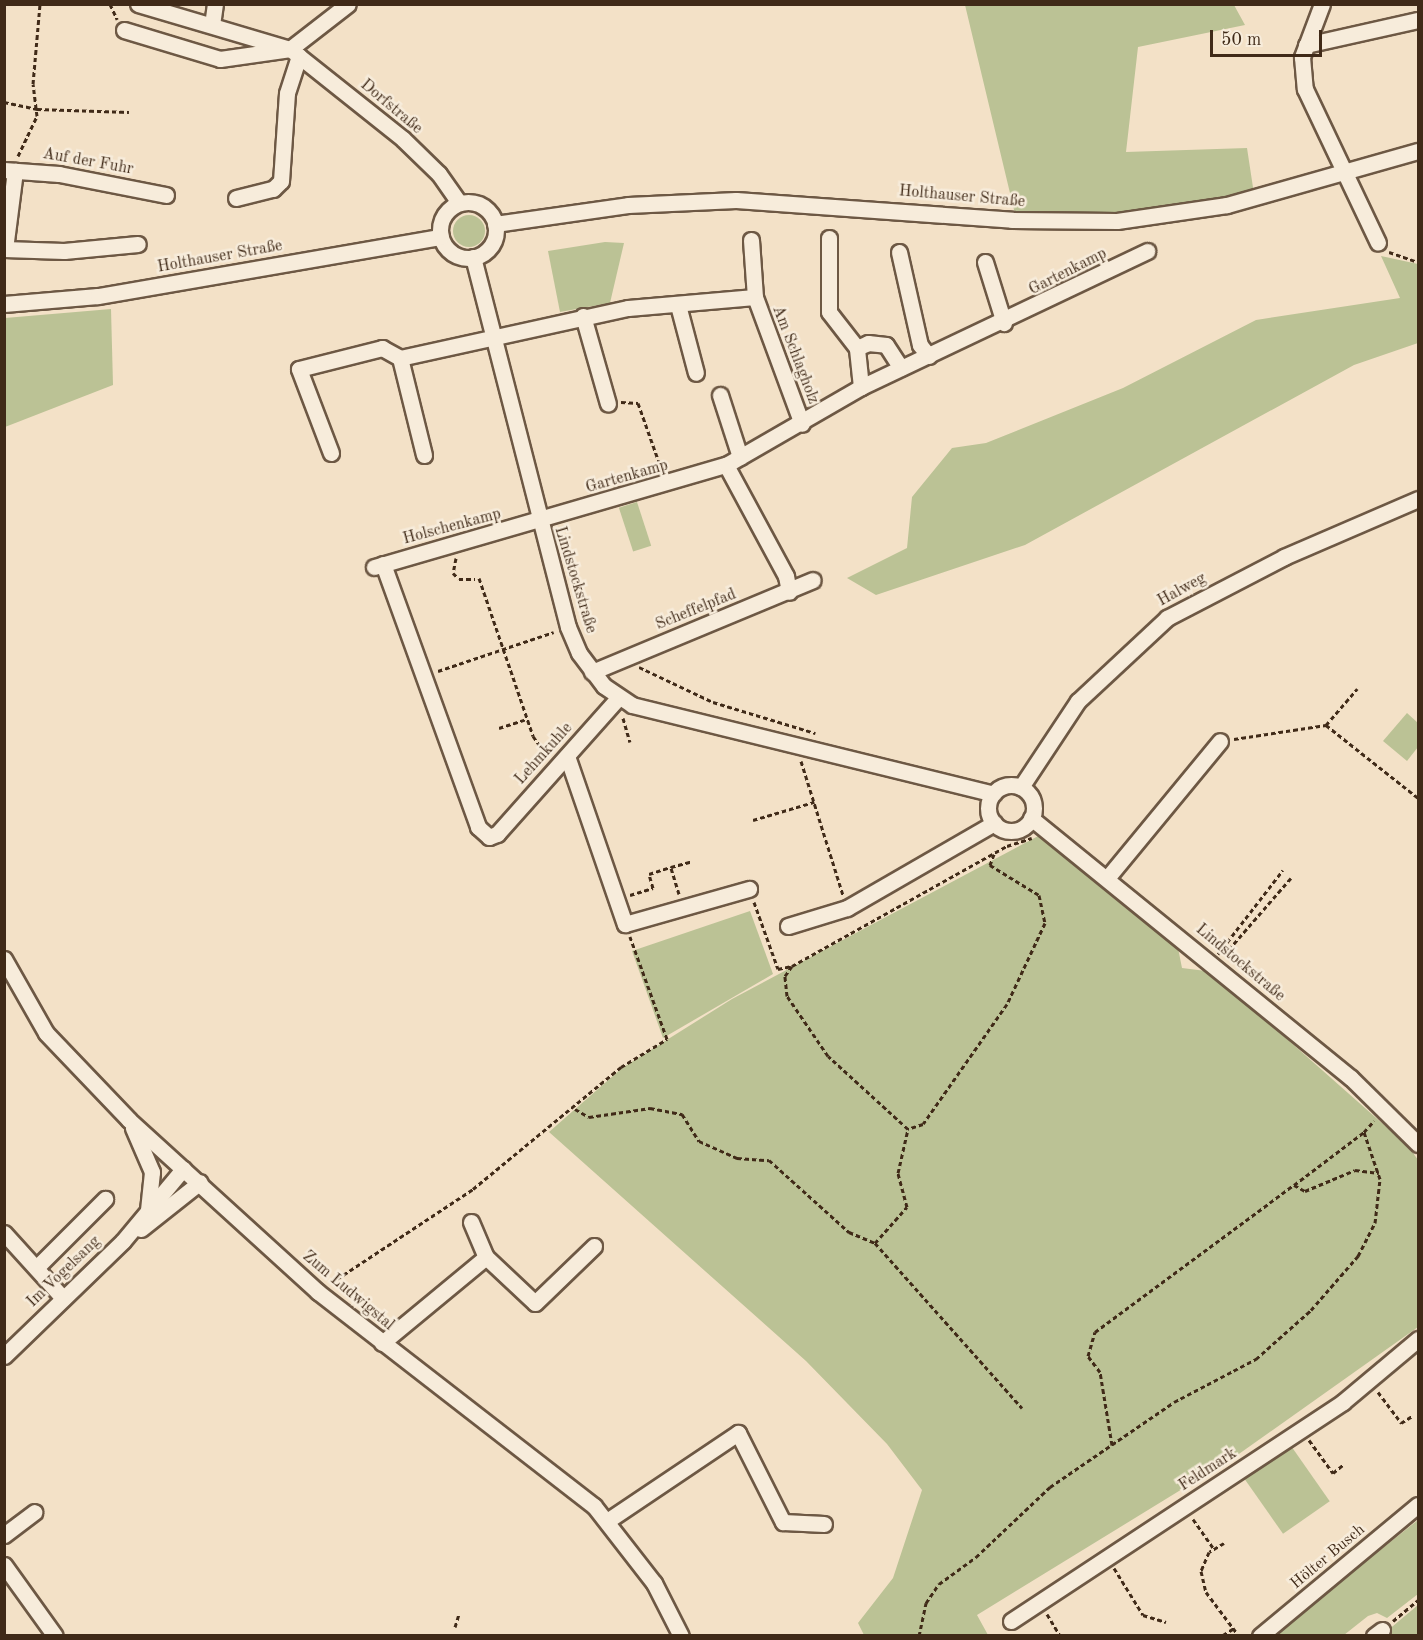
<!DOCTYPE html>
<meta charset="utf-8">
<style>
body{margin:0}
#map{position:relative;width:1423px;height:1640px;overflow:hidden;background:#f3e1c7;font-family:"Old Standard TT",serif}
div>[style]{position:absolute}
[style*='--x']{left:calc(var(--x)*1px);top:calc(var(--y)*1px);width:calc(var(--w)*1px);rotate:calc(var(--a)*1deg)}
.green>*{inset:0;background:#bbc295;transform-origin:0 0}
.round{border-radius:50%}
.path>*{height:3px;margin-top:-1.5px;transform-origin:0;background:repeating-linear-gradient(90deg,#402a18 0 4.5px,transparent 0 7.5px)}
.roads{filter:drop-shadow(2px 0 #6d5844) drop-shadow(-2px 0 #6d5844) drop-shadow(0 2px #6d5844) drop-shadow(0 -2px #6d5844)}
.minor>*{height:15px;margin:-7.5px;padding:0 7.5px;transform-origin:7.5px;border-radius:7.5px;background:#f7ecdb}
.minor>.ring{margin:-7.5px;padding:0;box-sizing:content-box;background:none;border:15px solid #f7ecdb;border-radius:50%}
span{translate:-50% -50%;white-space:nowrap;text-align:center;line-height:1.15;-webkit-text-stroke:5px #f7ecdb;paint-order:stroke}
.street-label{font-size:16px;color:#402a18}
.frame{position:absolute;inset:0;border:6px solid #402a18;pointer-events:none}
.scale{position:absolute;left:1210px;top:30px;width:112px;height:27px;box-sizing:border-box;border:3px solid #402a18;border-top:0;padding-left:8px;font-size:18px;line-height:21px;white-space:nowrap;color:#402a18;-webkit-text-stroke:4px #f7ecdb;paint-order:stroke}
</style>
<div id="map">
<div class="green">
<i style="clip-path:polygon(965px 5px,1234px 5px,1245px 25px,1138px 47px,1126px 152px,1247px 148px,1254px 194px,1156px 213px,1015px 214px)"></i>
<i class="round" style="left:453px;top:215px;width:32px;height:32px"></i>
<i style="clip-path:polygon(605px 242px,624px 243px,610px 303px,560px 312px,548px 251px)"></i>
<i style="clip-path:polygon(1381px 256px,1418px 264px,1418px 343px,1354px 365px,1025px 545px,876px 595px,847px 578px,907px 548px,912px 497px,952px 448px,986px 443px,1123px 388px,1256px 320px,1400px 298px)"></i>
<i style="clip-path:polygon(111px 309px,113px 385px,5px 427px,5px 318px)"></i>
<i style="left:637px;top:502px;width:46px;height:19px;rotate:72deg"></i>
<i style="clip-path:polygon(1407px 713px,1418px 723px,1418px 747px,1407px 761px,1383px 741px)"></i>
<i style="clip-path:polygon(1042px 834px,1178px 948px,1182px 968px,1206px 971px,1236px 994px,1409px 1147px,1418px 1160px,1418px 1327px,1236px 1456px,977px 1615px,988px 1635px,864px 1635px,858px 1623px,893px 1578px,922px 1490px,887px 1444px,806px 1361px,549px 1132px,622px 1068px,732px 999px)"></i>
<i style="clip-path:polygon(750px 911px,773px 974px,663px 1038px,632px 951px)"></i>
<i style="left:1289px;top:1443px;width:71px;height:57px;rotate:55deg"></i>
<i style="clip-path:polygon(1418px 1520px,1418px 1594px,1387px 1618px,1377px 1613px,1368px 1616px,1344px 1635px,1273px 1635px)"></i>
<i style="clip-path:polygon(1418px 1605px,1418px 1635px,1381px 1636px,1393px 1626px)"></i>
</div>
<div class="path">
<i style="--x:110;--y:4;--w:17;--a:65"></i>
<i style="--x:4;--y:102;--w:34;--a:12"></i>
<i style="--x:37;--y:109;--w:92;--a:1.9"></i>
<i style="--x:18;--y:156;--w:44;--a:-64.6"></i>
<i style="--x:37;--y:116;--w:32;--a:-97"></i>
<i style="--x:33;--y:84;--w:80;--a:-85"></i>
<i style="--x:1389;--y:252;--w:31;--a:19"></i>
<i style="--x:621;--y:402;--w:17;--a:3"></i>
<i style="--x:638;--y:403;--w:69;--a:70.5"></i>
<i style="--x:456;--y:558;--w:15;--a:101"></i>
<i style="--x:453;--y:573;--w:8;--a:45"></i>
<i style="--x:459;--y:579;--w:16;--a:0"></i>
<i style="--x:479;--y:578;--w:167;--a:71.1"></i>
<i style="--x:533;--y:736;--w:24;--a:55"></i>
<i style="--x:639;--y:667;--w:82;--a:25.3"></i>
<i style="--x:713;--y:702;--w:107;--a:16.9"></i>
<i style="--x:438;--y:671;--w:122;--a:-18.6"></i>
<i style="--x:623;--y:718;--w:25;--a:74"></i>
<i style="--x:1326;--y:725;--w:48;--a:-49.3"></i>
<i style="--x:499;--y:728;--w:28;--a:-18"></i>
<i style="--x:1234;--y:739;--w:93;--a:-8.7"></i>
<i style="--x:1326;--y:725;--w:117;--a:38.4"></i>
<i style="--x:801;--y:761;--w:140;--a:72.6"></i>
<i style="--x:753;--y:820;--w:64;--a:-16.4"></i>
<i style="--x:994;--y:854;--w:12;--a:110"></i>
<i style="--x:990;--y:865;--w:57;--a:31.5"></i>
<i style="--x:1039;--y:895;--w:29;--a:78"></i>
<i style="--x:1045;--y:923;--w:89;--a:115.1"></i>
<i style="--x:1007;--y:1004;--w:146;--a:125"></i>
<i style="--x:923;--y:1124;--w:16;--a:162"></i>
<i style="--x:908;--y:1129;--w:108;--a:-137.6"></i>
<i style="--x:828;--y:1056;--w:73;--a:-124.3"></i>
<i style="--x:787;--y:996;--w:20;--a:-96"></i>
<i style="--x:785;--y:976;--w:12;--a:-55"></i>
<i style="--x:792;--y:966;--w:246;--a:-29.2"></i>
<i style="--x:1007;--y:846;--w:26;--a:-18"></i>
<i style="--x:679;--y:894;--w:28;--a:-107"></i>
<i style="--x:671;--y:867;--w:20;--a:-15"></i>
<i style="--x:630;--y:895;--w:24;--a:-17"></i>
<i style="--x:653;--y:888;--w:15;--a:-106"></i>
<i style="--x:649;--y:874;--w:23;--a:-18"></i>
<i style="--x:754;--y:902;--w:71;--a:70.3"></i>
<i style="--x:778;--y:969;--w:14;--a:-12"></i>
<i style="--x:1218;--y:954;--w:106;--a:-52.3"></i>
<i style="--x:1224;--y:955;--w:102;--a:-49"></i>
<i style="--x:575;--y:1109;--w:16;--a:30"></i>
<i style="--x:589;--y:1117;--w:62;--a:-8.4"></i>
<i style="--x:650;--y:1108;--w:33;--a:11"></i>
<i style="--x:682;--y:1114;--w:32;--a:58"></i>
<i style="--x:699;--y:1141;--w:42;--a:24.1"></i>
<i style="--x:737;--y:1158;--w:32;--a:4"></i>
<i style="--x:769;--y:1160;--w:108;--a:42"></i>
<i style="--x:849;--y:1232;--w:28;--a:23"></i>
<i style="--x:875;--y:1243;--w:221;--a:48.3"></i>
<i style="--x:1294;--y:1185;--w:88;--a:-37.1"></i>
<i style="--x:875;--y:1243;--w:48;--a:-48.4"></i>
<i style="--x:907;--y:1207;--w:35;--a:-105"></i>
<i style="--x:898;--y:1173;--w:45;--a:-77.2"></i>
<i style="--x:331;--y:1283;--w:170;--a:-33.5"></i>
<i style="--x:473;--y:1189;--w:192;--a:-39.5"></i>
<i style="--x:621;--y:1067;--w:54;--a:-31.3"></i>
<i style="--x:667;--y:1039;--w:109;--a:-109.9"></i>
<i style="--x:1378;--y:1392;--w:39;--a:53"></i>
<i style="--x:1401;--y:1423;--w:13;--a:-32"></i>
<i style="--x:1309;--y:1440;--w:41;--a:54"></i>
<i style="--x:1333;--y:1473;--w:14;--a:-39"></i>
<i style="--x:1112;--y:1445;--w:74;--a:-99.3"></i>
<i style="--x:1100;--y:1372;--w:20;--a:-127"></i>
<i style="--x:1088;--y:1356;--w:25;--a:-74"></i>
<i style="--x:1095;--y:1332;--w:247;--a:-36.5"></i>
<i style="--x:1294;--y:1185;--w:13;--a:29"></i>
<i style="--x:1305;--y:1191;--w:54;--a:-22.8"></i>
<i style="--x:1355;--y:1170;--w:24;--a:7"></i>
<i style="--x:1193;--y:1519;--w:37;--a:55"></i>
<i style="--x:1224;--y:1543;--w:17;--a:149"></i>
<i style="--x:1209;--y:1552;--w:21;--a:113"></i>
<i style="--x:1201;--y:1571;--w:22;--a:77"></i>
<i style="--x:1206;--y:1592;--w:55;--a:53.1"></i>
<i style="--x:1114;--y:1568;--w:55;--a:58.3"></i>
<i style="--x:1143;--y:1615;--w:24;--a:17"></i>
<i style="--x:1047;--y:1614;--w:26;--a:59"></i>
<i style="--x:1393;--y:1621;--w:33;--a:-40"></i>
<i style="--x:455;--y:1627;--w:14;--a:-73"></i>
<i style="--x:1223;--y:1635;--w:13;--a:-32"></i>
<i style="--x:919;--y:1636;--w:34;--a:-78"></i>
<i style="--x:926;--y:1603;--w:23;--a:-56"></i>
<i style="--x:939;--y:1584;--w:46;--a:-36.1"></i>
<i style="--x:976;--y:1557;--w:102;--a:-43.4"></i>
<i style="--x:1050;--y:1487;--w:150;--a:-34.4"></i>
<i style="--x:1174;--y:1402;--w:93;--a:-27.7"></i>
<i style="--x:1256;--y:1359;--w:74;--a:-41.7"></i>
<i style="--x:1311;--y:1310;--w:72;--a:-49"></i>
<i style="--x:1358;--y:1256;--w:37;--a:-63"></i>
<i style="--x:1375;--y:1223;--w:44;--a:-83.5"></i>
<i style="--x:1380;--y:1179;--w:50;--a:-108.8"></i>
<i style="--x:1364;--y:1132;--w:15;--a:-48"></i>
</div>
<div class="roads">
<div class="minor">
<i style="--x:138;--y:4;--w:159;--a:16.5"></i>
<i style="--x:290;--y:49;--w:144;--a:38.5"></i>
<i style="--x:403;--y:139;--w:50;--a:44.2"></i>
<i style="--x:439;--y:174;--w:35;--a:55"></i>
<i style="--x:1322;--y:4;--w:57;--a:110.7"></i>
<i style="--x:1302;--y:57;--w:32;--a:85"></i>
<i style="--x:1305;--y:89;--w:170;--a:64.6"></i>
<i style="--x:212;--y:25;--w:21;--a:-82"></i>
<i style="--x:124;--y:30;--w:100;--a:16.8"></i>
<i style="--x:220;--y:59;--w:71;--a:-8.1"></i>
<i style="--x:290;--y:49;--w:73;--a:-37.8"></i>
<i style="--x:1306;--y:45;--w:115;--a:-12.6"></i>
<i style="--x:4;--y:170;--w:55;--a:4.2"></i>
<i style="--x:59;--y:174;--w:109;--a:11.1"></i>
<i style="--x:236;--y:198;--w:38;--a:-14"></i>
<i style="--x:273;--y:189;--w:11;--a:-45"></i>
<i style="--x:281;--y:181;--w:88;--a:-86.1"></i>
<i style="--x:287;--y:93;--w:39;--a:-72"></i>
<i class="ring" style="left:440px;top:202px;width:41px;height:41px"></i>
<i style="--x:495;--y:224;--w:134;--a:-8.1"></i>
<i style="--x:628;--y:205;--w:108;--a:-2.7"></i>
<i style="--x:736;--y:200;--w:277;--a:4.1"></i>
<i style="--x:1012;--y:220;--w:105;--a:0.5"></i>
<i style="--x:1117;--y:221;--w:111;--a:-8.3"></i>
<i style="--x:1227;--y:205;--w:198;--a:-15.8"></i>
<i style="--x:829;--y:238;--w:74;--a:90"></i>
<i style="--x:829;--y:312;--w:46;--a:52.1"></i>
<i style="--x:751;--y:240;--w:57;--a:86"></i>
<i style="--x:4;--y:249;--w:60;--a:1.9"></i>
<i style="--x:64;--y:251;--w:74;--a:-5.4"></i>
<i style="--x:5;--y:249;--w:79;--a:-82.7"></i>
<i style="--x:899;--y:252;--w:95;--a:77.3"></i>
<i style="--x:920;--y:345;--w:14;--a:51"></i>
<i style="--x:473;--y:257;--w:382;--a:75.6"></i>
<i style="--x:568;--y:627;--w:28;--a:67"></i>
<i style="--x:579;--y:653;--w:41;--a:52.9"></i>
<i style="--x:604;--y:686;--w:34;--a:34"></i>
<i style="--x:632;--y:705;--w:372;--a:13.8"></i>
<i style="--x:985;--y:262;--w:64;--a:72.7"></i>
<i style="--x:4;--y:304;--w:94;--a:-4.9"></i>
<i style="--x:98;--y:296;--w:348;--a:-9.8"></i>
<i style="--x:678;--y:305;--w:70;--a:75.2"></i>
<i style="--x:583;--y:316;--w:91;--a:74.1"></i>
<i style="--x:400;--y:358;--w:100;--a:76.1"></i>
<i style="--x:861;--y:387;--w:39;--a:-96"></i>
<i style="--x:857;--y:348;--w:12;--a:-24"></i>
<i style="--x:868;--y:343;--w:18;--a:6"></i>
<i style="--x:886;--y:345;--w:27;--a:57"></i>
<i style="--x:720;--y:395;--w:65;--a:72.1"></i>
<i style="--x:331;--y:453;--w:90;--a:-110.9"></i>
<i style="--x:299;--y:369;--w:86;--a:-14.2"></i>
<i style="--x:382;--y:348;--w:21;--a:29"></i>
<i style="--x:400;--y:358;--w:233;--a:-12.4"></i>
<i style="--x:628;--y:308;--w:127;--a:-5"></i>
<i style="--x:755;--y:297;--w:135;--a:69.7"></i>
<i style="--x:726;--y:465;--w:126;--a:61.6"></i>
<i style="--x:786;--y:576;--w:16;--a:79"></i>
<i style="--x:383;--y:564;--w:280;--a:70.1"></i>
<i style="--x:478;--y:827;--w:15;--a:42"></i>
<i style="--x:489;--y:837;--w:9;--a:-21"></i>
<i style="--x:497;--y:834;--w:182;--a:-48.3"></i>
<i style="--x:374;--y:567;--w:366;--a:-16.2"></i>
<i style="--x:726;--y:465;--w:156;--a:-30"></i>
<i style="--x:861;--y:387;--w:317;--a:-25.4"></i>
<i style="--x:592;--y:672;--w:239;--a:-22.6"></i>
<i style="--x:567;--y:756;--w:178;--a:71"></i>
<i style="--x:625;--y:924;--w:129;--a:-15.8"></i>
<i class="ring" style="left:988px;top:785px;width:31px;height:31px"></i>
<i style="--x:1021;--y:787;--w:103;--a:-56.5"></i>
<i style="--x:1078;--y:701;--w:122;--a:-43"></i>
<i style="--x:1167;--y:618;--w:132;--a:-27.5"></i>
<i style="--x:1284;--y:557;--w:146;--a:-23.4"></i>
<i style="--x:1031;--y:818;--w:412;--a:39.1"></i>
<i style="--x:1351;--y:1078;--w:94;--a:44.6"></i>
<i style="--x:1108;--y:877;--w:176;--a:-50.5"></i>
<i style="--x:788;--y:926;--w:62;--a:-17"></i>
<i style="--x:847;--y:908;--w:170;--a:-30"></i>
<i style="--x:4;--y:959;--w:85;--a:60.4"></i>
<i style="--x:46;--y:1033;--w:120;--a:46.3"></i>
<i style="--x:129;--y:1120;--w:256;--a:42.3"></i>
<i style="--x:318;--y:1292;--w:349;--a:37.8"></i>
<i style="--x:594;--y:1506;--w:98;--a:52.1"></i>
<i style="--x:654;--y:1583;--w:59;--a:63"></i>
<i style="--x:133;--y:1128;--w:48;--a:66.6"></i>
<i style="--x:152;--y:1172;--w:38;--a:96"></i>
<i style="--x:471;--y:1222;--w:38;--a:67"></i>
<i style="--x:141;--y:1229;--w:75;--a:-38.5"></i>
<i style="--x:4;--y:1233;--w:88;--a:47.8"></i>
<i style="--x:36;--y:1268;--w:98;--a:-45"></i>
<i style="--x:382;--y:1343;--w:135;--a:-39.6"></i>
<i style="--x:486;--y:1257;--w:67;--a:43.2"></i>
<i style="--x:535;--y:1303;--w:82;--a:-44"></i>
<i style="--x:4;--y:1356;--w:165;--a:-44"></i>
<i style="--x:123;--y:1241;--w:94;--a:-50.2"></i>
<i style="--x:607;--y:1521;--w:158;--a:-33.9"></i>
<i style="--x:738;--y:1433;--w:100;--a:63.2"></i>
<i style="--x:783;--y:1522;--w:41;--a:2.8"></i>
<i style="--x:4;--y:1535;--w:38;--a:-37"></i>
<i style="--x:4;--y:1565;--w:87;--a:54.3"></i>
<i style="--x:1011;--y:1621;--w:398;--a:-33.4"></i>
<i style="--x:1343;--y:1402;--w:98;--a:-40"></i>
<i style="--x:1260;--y:1636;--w:205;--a:-39.7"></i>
<i style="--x:1374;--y:1636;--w:10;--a:-37"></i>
</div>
</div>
<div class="street-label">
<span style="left:391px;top:107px;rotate:40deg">Dorfstraße</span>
<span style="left:88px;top:162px;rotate:10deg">Auf der Fuhr</span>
<span style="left:962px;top:197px;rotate:5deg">Holthauser Straße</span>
<span style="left:220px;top:257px;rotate:-10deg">Holthauser Straße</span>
<span style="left:1068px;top:272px;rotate:-27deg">Gartenkamp</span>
<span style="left:795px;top:355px;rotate:69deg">Am Schlagholz</span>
<span style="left:627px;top:477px;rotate:-16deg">Gartenkamp</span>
<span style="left:452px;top:527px;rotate:-15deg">Holschenkamp</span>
<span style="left:575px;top:580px;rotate:73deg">Lindstockstraße</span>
<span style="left:1182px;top:590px;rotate:-29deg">Halweg</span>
<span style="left:696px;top:610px;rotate:-22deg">Scheffelpfad</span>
<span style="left:544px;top:754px;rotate:-48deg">Lehmkuhle</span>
<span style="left:1240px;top:963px;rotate:40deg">Lindstockstraße</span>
<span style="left:64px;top:1272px;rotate:-44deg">Im Vogelsang</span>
<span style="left:348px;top:1291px;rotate:40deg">Zum Ludwigstal</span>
<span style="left:1208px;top:1470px;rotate:-33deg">Feldmark</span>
<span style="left:1328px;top:1557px;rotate:-40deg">Hölter Busch</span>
</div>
<div class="frame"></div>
<div class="scale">50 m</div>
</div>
